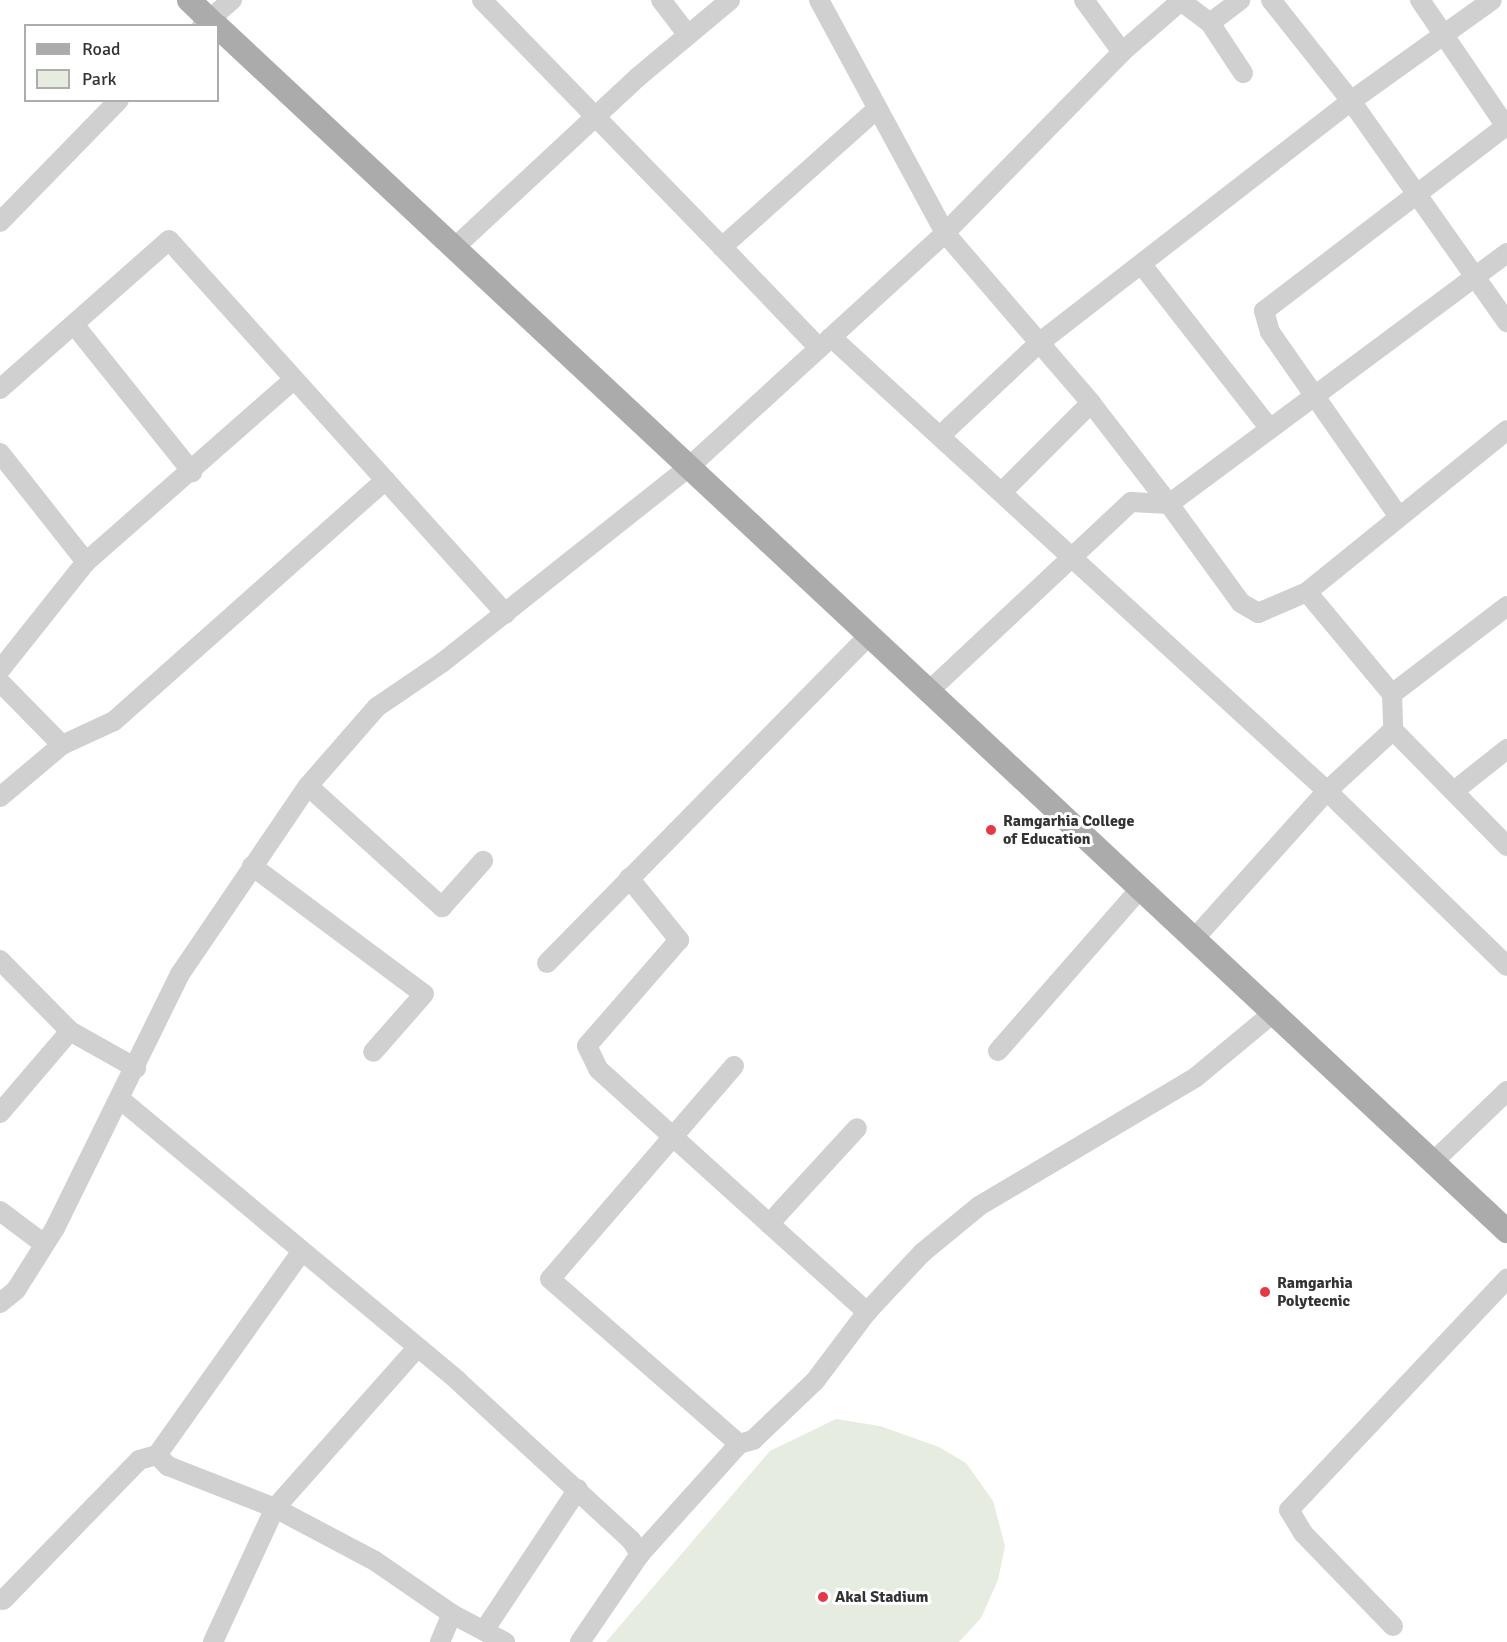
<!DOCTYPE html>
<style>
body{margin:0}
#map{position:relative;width:1507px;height:1642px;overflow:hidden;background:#fff;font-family:Signika,sans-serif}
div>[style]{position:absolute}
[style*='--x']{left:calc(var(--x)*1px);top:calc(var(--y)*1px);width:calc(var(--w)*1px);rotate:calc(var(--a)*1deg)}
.green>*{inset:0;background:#e6ecdf}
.minor>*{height:20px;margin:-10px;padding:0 10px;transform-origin:10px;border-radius:10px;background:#d0d0d0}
.major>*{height:24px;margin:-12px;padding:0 12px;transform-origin:12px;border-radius:12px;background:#ababab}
.dots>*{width:16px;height:16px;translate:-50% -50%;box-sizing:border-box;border:3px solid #fff;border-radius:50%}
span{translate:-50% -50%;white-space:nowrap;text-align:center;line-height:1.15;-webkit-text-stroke:6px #fff;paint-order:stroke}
.poi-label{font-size:16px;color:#333;font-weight:700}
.left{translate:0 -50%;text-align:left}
.legend{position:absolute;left:24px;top:24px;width:195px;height:78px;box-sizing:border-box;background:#fff;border:2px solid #adadad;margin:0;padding:8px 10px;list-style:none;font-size:18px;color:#333}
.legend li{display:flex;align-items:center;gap:12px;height:30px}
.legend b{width:30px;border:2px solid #adadad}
</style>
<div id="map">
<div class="green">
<i style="clip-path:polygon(836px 1419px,880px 1426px,939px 1447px,966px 1463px,993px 1501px,1005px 1546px,998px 1580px,981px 1618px,959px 1642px,606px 1642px,770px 1451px)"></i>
</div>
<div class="minor">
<i style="--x:482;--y:0;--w:344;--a:45.8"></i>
<i style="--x:661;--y:0;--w:44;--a:52.4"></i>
<i style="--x:819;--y:0;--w:265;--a:61.6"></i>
<i style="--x:945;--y:233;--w:253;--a:-45.6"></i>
<i style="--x:1122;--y:52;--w:79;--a:-40.9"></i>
<i style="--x:1084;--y:0;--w:64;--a:53.8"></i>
<i style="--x:1271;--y:0;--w:129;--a:51.6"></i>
<i style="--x:1351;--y:101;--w:271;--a:54.8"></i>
<i style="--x:1420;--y:0;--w:155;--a:55.8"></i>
<i style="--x:1181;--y:1;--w:36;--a:37"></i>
<i style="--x:1210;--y:23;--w:60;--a:56.6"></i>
<i style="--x:1210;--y:23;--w:38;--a:-37"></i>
<i style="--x:202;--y:26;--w:40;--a:-41"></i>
<i style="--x:0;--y:222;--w:170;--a:-45.7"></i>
<i style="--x:454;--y:248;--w:251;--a:-42.9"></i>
<i style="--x:638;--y:77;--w:120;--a:-39.9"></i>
<i style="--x:1142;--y:265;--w:208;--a:52"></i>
<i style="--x:76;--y:327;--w:186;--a:51.3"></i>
<i style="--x:831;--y:337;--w:672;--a:42.47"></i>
<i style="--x:1327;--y:791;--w:251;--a:44.2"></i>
<i style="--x:819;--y:348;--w:140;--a:-133.8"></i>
<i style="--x:722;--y:247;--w:208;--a:-41.7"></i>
<i style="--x:0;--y:389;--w:225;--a:-41.4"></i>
<i style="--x:169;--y:240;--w:503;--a:47.98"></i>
<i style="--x:940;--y:436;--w:136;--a:-43.2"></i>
<i style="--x:1039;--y:343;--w:395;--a:-37.8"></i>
<i style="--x:1351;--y:101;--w:173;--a:-35.6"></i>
<i style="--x:0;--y:453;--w:139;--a:51.7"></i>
<i style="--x:1002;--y:492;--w:126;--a:-45"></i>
<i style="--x:1397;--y:514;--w:222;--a:-124.9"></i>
<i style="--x:1270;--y:332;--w:22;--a:-106"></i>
<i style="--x:1264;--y:311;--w:306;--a:-37.4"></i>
<i style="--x:1307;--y:592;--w:133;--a:50.2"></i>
<i style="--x:1392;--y:694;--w:36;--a:88"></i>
<i style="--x:1393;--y:730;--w:163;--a:45.5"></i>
<i style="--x:0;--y:670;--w:138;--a:-51.5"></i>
<i style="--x:86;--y:562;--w:274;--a:-41.3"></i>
<i style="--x:0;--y:682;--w:88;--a:45.5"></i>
<i style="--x:929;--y:691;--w:277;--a:-43.1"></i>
<i style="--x:1131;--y:502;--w:38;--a:3"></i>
<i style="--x:1169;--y:504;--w:122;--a:54"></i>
<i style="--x:1241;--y:603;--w:20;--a:30"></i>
<i style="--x:1258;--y:613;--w:53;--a:-23.2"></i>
<i style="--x:1307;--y:592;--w:257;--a:-39"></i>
<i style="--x:1392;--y:694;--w:145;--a:-37.4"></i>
<i style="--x:308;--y:786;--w:181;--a:42.1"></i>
<i style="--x:442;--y:907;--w:62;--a:-48.3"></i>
<i style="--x:1454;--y:791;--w:68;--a:-38.4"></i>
<i style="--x:0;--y:797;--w:81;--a:-40"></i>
<i style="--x:62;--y:745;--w:57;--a:-24.8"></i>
<i style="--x:114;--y:721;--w:363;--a:-41.6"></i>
<i style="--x:252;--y:866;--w:214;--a:36.7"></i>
<i style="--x:424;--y:994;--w:77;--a:131.3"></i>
<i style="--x:629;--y:878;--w:80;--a:51.1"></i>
<i style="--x:679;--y:940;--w:140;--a:131"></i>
<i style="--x:587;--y:1046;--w:25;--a:64"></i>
<i style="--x:598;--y:1069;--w:363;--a:42.1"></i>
<i style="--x:1194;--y:939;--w:199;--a:-48.1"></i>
<i style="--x:1327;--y:791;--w:90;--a:-42.7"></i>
<i style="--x:0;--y:960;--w:100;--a:45.4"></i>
<i style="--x:70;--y:1031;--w:76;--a:29.3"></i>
<i style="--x:547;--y:963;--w:460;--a:-45.5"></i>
<i style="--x:998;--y:1051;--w:215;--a:-48.8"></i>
<i style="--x:734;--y:1066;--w:281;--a:130.8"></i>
<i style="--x:550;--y:1279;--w:251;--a:41.1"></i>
<i style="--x:120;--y:1099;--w:440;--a:39.8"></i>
<i style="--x:458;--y:1381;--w:235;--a:42.6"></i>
<i style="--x:631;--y:1540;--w:17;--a:57"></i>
<i style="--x:0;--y:1113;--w:108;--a:-49.5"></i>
<i style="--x:1433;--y:1162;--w:103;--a:-43.8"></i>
<i style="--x:0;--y:1211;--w:55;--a:36.9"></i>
<i style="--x:769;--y:1224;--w:130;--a:-47.5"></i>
<i style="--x:0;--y:1303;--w:21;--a:-39"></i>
<i style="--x:16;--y:1290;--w:73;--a:-57.8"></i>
<i style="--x:55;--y:1228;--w:283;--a:-63.8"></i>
<i style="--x:180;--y:974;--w:227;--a:-55.8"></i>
<i style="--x:308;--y:786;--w:105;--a:-48.9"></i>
<i style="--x:377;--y:707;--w:80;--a:-34.3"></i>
<i style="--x:443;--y:662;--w:314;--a:-38.4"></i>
<i style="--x:689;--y:467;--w:347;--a:-42.4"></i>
<i style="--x:945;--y:233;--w:224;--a:49.3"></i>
<i style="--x:1091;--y:403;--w:128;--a:52.3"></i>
<i style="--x:1169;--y:504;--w:421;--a:-36.6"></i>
<i style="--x:157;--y:1455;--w:16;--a:45"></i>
<i style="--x:168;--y:1466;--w:115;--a:21.4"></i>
<i style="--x:275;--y:1508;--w:113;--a:27.9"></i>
<i style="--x:375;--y:1561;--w:93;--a:34.5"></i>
<i style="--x:452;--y:1614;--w:60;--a:27.8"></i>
<i style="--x:3;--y:1600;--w:195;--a:-45.8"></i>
<i style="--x:139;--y:1460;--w:19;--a:-16"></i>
<i style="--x:157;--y:1455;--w:249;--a:-54.6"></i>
<i style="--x:1393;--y:1626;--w:129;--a:-134.1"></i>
<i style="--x:1303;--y:1533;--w:27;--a:-121"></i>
<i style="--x:1289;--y:1510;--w:318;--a:-46.7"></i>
<i style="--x:485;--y:1629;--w:168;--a:-56.4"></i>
<i style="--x:213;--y:1642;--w:148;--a:-65.2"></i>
<i style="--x:275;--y:1508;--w:213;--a:-48.4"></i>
<i style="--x:440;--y:1642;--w:30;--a:-67"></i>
<i style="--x:580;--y:1642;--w:107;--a:-55.7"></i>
<i style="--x:640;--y:1554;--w:148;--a:-48"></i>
<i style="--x:739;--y:1444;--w:15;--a:-16"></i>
<i style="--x:753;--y:1440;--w:86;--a:-43.6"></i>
<i style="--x:815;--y:1381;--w:86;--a:-53"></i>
<i style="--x:867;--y:1312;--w:81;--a:-47"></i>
<i style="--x:922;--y:1253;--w:74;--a:-39.5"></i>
<i style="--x:979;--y:1206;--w:252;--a:-30.7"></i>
<i style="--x:1196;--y:1077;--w:100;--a:-39.7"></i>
</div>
<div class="major">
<i style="--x:189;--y:0;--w:37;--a:44"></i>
<i style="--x:218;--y:27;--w:1764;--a:43.05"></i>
</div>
<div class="dots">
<i style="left:991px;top:830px;background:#e63946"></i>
<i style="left:1265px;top:1292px;background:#e63946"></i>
<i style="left:823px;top:1597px;background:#e63946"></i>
</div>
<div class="poi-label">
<span class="left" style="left:1003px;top:830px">Ramgarhia College<br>of Education</span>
<span class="left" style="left:1277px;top:1292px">Ramgarhia<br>Polytecnic</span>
<span class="left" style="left:835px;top:1597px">Akal Stadium</span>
</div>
<ul class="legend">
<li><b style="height:8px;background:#ababab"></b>Road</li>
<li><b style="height:16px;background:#e6ecdf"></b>Park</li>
</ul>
</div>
